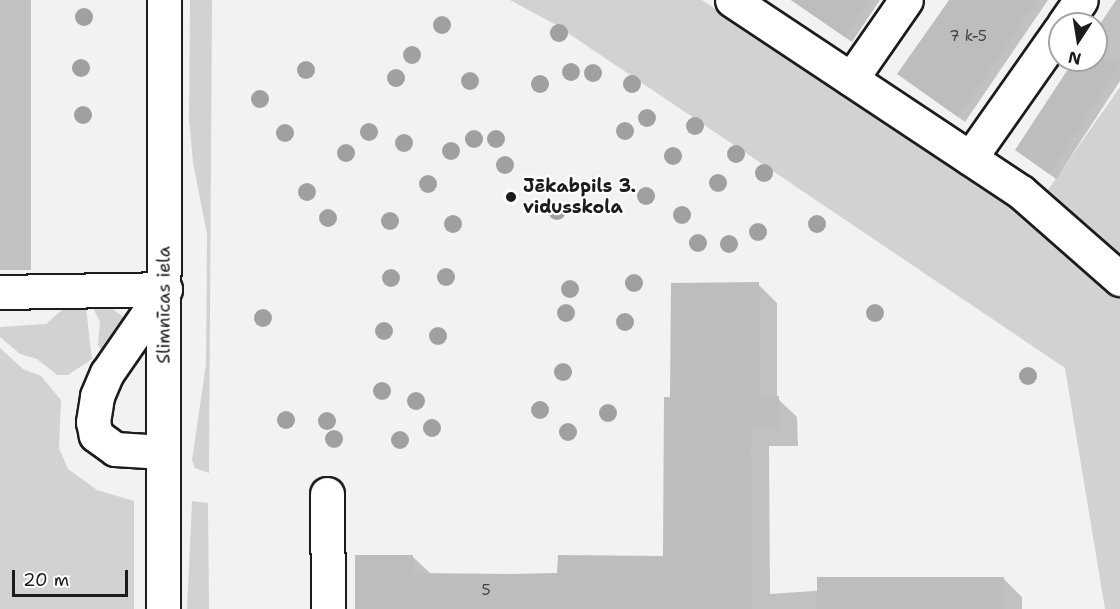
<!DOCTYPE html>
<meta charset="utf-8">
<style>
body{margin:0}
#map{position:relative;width:1120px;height:609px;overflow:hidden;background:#f2f2f2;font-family:"Shantell Sans",sans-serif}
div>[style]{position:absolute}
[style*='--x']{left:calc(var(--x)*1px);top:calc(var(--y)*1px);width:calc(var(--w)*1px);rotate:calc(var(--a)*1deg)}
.green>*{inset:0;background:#d2d2d2}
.shadow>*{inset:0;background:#0003;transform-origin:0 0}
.building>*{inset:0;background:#bdbdbd;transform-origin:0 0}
.roads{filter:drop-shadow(2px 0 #1c1c1c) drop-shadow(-2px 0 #1c1c1c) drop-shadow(0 2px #1c1c1c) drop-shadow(0 -2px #1c1c1c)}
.minor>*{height:33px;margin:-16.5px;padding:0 16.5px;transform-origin:16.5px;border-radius:16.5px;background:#fff}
.trees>*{width:18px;height:18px;margin:-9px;border-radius:50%;background:#a0a0a0}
.dots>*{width:16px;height:16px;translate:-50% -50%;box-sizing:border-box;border:3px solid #fff;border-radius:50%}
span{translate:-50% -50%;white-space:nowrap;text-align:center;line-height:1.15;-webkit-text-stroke:4.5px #fff;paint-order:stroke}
.number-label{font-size:15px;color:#444}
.number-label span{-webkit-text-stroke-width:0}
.poi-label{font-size:18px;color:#1c1c1c;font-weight:700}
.left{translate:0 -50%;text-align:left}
.street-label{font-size:18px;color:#1c1c1c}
.north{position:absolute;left:1048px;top:12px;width:60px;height:60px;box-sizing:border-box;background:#fff;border:2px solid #a4a4a4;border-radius:50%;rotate:192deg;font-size:16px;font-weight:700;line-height:24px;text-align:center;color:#1c1c1c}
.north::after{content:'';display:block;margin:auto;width:21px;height:27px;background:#1c1c1c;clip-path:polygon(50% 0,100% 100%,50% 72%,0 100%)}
.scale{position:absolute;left:12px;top:570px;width:116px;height:27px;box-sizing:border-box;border:3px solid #1c1c1c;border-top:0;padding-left:8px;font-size:18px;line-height:21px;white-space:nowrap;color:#1c1c1c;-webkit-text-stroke:4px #fff;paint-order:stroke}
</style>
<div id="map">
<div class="green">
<i style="clip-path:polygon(190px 0,212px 0,209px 473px,195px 468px,192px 460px,206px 364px,207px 234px,193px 163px,189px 119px)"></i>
<i style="clip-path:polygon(510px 0,702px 0,1028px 218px,1120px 293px,1120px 609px,1105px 609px,1065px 368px,556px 25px)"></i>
<i style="clip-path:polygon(1120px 87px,1120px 263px,1045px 194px)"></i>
<i style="clip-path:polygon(110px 307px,127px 320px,114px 341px,102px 351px,98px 345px,100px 322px,93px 308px)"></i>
<i style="clip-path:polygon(86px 308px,92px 359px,68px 375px,57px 375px,37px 359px,20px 354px,0 337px,0 327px,46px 324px,63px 309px)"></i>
<i style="clip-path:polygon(0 348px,23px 369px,41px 376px,61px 400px,59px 448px,68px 469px,97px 490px,134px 501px,134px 609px,0 609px)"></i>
<i style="clip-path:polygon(192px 501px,208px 503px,209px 609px,187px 609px)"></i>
</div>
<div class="shadow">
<i style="left:0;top:0;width:31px;height:270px"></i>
<i style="clip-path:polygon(791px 0,880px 0,852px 42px)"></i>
<i style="clip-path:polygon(951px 0,1048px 0,965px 122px,899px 74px)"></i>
<i style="clip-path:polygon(1116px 0,1120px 0,1120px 81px,1056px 179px,1017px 149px,1076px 60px,1096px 60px,1096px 30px)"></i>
<i style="clip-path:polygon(758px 284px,777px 303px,777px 398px,797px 417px,798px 446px,769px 446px,770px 594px,1003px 578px,1022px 597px,1022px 609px,356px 609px,412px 556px,431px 574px,559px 575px,665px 557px,672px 399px)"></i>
</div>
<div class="building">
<i style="clip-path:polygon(791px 0,870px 0,845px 37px)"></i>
<i style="clip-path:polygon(949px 0,1037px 0,958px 117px,897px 74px)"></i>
<i style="clip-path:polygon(1074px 60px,1120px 60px,1120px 65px,1049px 174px,1015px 150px)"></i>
<i style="clip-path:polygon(759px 282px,759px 396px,779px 396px,779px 427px,751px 427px,752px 609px,355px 609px,355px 555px,413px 555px,413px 573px,512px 574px,557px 573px,558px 555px,663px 556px,664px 397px,670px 397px,671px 283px)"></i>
<i style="left:1004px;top:577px;width:32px;height:187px;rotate:90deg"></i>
</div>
<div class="roads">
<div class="minor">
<i style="--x:732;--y:0;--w:347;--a:33.6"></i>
<i style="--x:1021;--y:192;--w:132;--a:41.3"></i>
<i style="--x:1064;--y:24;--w:29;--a:-55"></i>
<i style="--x:851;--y:79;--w:96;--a:-55.2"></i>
<i style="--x:970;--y:158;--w:156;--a:-54.9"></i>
<i style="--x:0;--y:292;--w:165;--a:-1"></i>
<i style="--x:163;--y:452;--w:48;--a:-176.4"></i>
<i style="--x:115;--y:449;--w:24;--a:-144"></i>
<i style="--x:96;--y:435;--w:13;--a:-103"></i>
<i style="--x:93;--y:422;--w:26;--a:-81"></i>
<i style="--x:97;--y:396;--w:25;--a:-67"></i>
<i style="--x:107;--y:373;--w:102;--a:-55.4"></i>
<i style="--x:327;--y:494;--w:115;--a:89.5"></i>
<i style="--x:163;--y:609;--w:609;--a:-89.91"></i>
</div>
</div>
<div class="trees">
<i style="left:84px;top:17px"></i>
<i style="left:442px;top:25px"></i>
<i style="left:559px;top:33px"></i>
<i style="left:412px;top:55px"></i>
<i style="left:81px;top:68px"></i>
<i style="left:306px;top:70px"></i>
<i style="left:571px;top:72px"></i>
<i style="left:593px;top:73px"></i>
<i style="left:396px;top:78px"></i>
<i style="left:470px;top:81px"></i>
<i style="left:540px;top:84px"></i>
<i style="left:632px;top:84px"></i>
<i style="left:260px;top:99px"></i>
<i style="left:83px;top:115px"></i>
<i style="left:647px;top:118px"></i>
<i style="left:695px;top:126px"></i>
<i style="left:625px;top:131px"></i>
<i style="left:369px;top:132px"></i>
<i style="left:285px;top:133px"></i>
<i style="left:474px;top:139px"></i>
<i style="left:496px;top:139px"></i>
<i style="left:404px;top:143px"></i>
<i style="left:451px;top:151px"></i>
<i style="left:346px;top:153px"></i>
<i style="left:736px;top:154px"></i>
<i style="left:673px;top:156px"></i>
<i style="left:505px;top:165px"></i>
<i style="left:764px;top:173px"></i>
<i style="left:718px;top:183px"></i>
<i style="left:428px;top:184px"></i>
<i style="left:307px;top:192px"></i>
<i style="left:646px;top:196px"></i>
<i style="left:557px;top:211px"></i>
<i style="left:682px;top:215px"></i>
<i style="left:328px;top:218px"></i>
<i style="left:390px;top:221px"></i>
<i style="left:453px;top:224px"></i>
<i style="left:817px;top:224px"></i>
<i style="left:758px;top:232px"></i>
<i style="left:698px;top:243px"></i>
<i style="left:729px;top:244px"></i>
<i style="left:446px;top:277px"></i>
<i style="left:391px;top:278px"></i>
<i style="left:634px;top:283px"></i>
<i style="left:570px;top:289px"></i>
<i style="left:566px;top:313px"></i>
<i style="left:875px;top:313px"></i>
<i style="left:263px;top:318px"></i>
<i style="left:625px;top:322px"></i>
<i style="left:384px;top:331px"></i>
<i style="left:438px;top:336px"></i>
<i style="left:563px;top:372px"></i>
<i style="left:1028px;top:376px"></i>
<i style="left:382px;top:391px"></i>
<i style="left:416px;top:401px"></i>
<i style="left:540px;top:410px"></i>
<i style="left:608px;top:413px"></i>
<i style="left:286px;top:420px"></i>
<i style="left:327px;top:421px"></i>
<i style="left:432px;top:428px"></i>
<i style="left:568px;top:432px"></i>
<i style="left:334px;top:439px"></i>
<i style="left:400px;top:440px"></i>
</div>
<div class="dots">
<i style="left:511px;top:197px;background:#1c1c1c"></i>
</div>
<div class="number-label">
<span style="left:968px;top:37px">7 k-5</span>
<span style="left:486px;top:591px">5</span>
</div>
<div class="poi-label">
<span class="left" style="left:523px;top:197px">Jēkabpils 3.<br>vidusskola</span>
</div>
<div class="street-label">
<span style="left:164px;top:305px;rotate:-90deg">Slimnīcas iela</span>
</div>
<div class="north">N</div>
<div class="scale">20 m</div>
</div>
